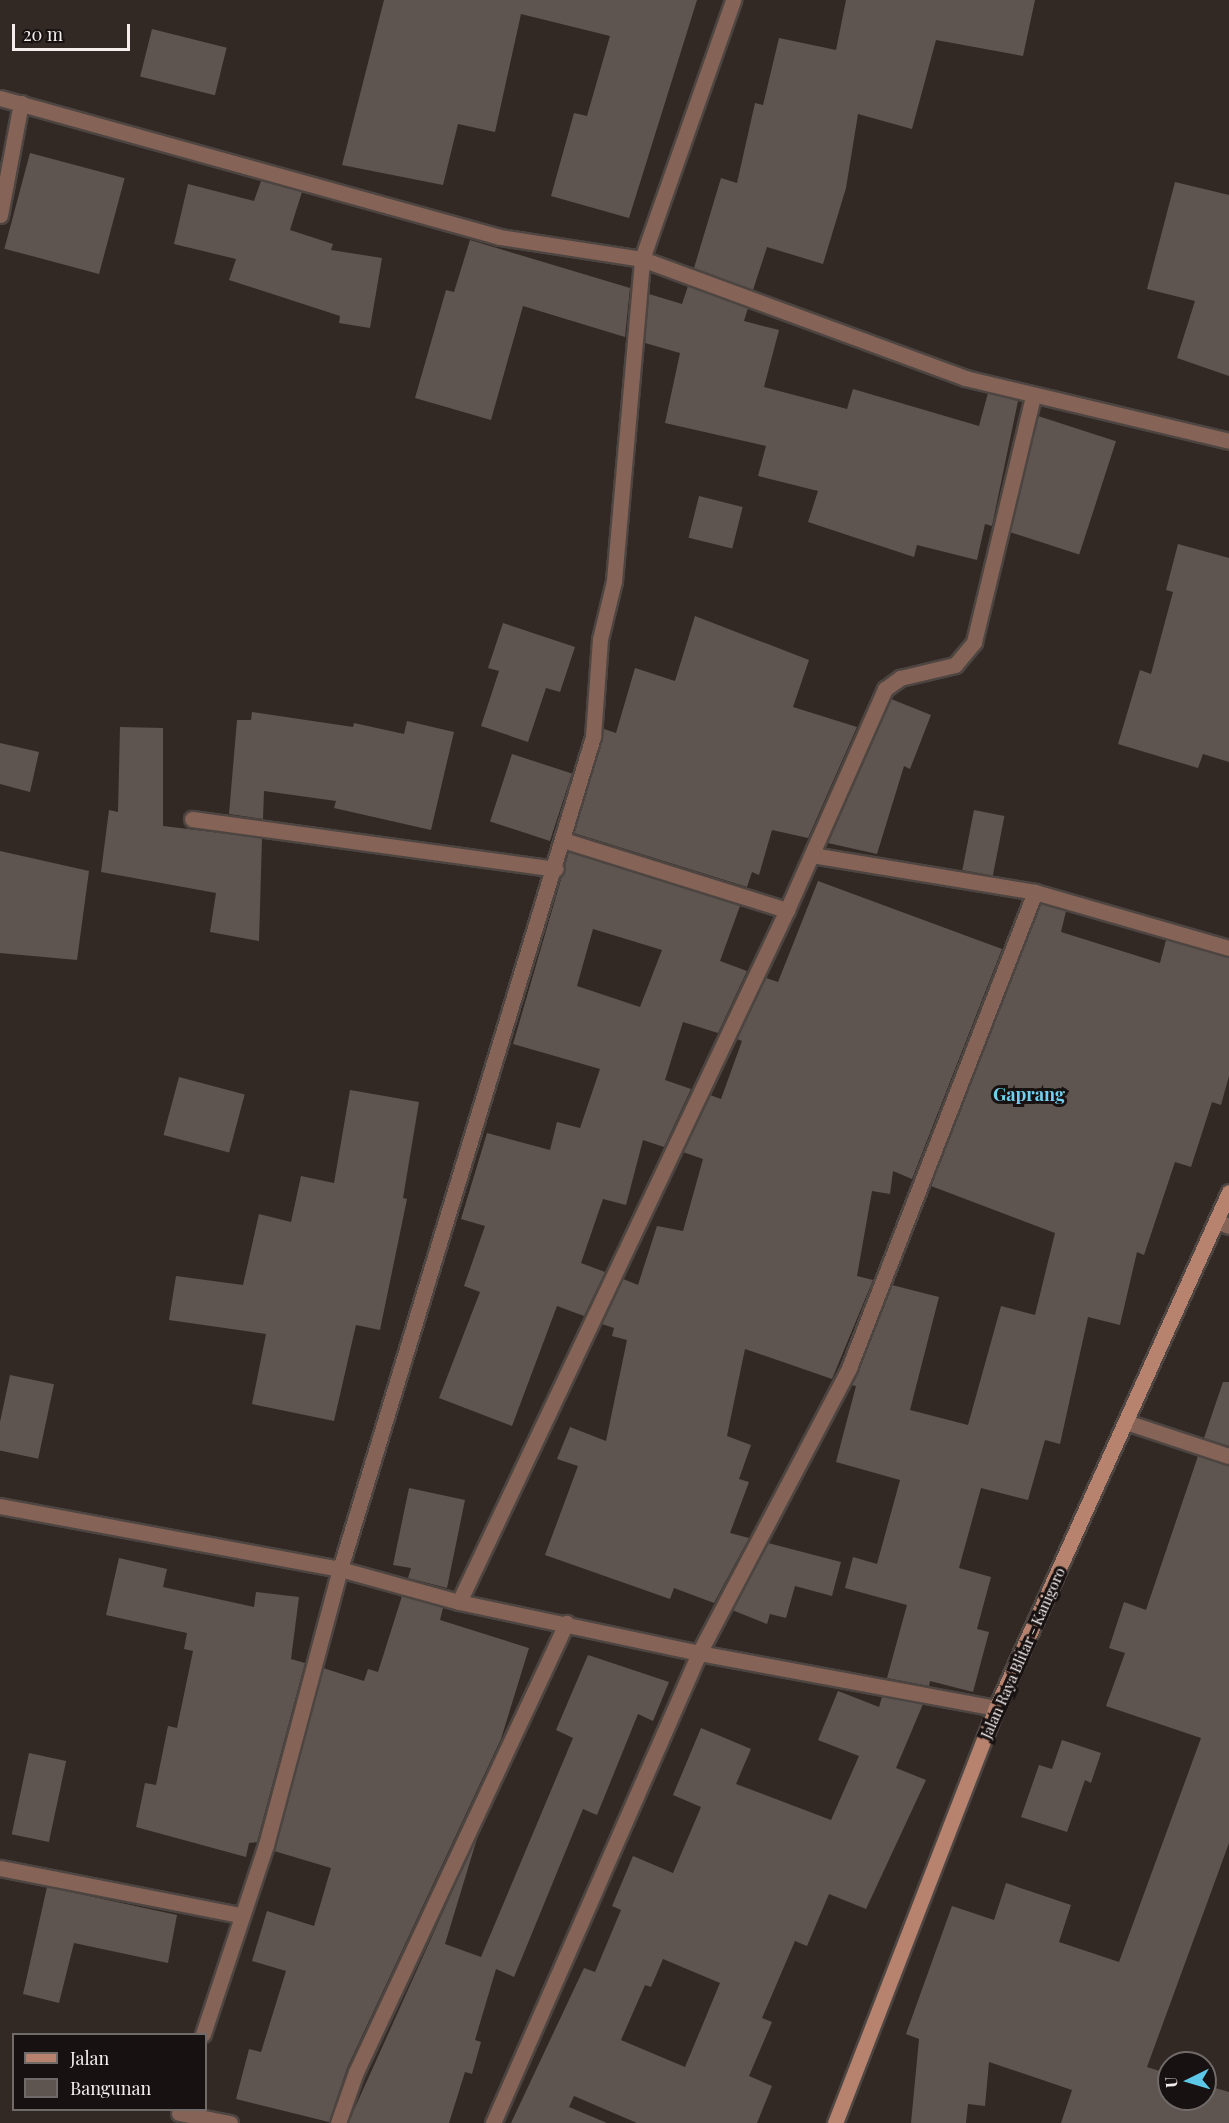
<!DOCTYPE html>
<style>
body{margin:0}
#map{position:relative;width:1229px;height:2123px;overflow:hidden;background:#322925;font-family:"Playfair Display",serif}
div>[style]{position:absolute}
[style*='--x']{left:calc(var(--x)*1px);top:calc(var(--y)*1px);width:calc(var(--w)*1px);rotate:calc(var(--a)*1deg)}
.building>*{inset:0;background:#5f5550;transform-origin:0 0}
.roads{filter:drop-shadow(2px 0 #4d4541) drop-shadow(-2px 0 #4d4541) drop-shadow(0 2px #4d4541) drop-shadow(0 -2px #4d4541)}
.minor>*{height:15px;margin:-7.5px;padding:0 7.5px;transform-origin:7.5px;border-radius:7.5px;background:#856357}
.secondary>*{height:15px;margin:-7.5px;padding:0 7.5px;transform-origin:7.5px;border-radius:7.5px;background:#b7826e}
span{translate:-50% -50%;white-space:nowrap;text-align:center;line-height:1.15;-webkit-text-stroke:6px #171211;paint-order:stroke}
.street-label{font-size:15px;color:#f5eeec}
.quarter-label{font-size:18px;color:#71d0ef;font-weight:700}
.legend{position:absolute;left:12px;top:2033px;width:195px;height:78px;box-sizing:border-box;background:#171211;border:2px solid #706a69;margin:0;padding:8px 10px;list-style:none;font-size:18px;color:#f5eeec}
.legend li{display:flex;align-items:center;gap:12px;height:30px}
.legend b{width:30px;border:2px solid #706a69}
.north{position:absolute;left:1157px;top:2051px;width:60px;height:60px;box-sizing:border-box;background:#171211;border:2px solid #706a69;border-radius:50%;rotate:265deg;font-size:16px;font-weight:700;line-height:24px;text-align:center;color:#f5eeec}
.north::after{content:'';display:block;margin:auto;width:21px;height:27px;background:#5dc7e8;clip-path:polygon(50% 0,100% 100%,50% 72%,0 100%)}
.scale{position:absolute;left:12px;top:24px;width:118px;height:27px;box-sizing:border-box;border:3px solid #f5eeec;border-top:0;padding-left:8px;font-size:18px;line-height:21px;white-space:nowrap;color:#f5eeec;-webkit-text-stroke:4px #171211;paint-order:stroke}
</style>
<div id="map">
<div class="building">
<i style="clip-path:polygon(384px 0,697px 0,629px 218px,551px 196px,574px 113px,587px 116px,610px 36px,521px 14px,495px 132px,458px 124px,443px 185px,342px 165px)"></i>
<i style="clip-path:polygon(846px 0,1035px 0,1023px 56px,936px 40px,912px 129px,858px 114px,846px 188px,823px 264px,767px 247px,753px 290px,694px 268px,721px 178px,737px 183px,755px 103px,763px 105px,779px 38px,836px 50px)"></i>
<i style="left:152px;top:29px;width:77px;height:49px;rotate:14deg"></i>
<i style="left:30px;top:153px;width:98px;height:99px;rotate:15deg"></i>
<i style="clip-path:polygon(261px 181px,302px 192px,290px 230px,333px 244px,331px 250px,382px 258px,370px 328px,339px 323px,340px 316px,229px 280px,236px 259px,174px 244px,188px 184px,254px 201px)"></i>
<i style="clip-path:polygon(1175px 182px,1229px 195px,1229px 376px,1177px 358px,1195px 301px,1147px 289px)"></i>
<i style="clip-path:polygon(470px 240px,630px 288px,625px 337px,523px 306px,491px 420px,415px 398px,446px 290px,454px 292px)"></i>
<i style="clip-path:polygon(688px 286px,748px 308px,744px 321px,779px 330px,764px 387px,847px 409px,853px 389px,979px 426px,988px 393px,1018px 401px,992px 526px,985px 524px,977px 560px,917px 545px,914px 557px,808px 522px,818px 491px,758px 476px,766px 446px,665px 423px,680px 353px,645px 343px,649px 294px,682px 304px)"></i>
<i style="left:1038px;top:416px;width:82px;height:119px;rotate:18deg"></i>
<i style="left:699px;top:496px;width:45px;height:43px;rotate:14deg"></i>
<i style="clip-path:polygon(1178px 544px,1229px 558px,1229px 762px,1203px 754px,1198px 768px,1118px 744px,1140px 670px,1151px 674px,1173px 592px,1166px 590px)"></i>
<i style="clip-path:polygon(695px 616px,809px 660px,793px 707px,857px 727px,808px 838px,772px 830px,759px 875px,752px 872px,747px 887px,574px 833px,604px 729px,616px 733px,635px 668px,675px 681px)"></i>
<i style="clip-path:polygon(503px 623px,575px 647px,560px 692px,546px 688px,528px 742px,481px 726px,499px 671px,488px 668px)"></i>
<i style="clip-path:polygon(891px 699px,931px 715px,910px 769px,904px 766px,877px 854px,828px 843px)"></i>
<i style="clip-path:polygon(252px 712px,353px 727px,354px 723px,404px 734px,407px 721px,454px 732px,431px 830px,334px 808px,336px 801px,264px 791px,263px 819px,229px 814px,237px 720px,251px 720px)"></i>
<i style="clip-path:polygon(120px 727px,163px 728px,163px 826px,262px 838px,259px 941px,210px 932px,216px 893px,101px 872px,109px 810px,118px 812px)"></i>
<i style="clip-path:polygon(0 743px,39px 752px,30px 792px,0 784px)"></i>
<i style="left:512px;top:754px;width:63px;height:71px;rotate:18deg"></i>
<i style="left:974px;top:810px;width:31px;height:61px;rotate:11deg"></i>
<i style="clip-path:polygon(0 851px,89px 871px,77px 960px,0 953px)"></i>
<i style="clip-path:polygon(evenodd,569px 852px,740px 906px,720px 961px,747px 971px,718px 1033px,683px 1022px,665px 1080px,691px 1089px,664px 1147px,643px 1140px,626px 1205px,603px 1199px,581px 1263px,605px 1272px,584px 1316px,557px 1306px,512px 1426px,439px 1398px,480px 1292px,464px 1286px,485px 1226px,461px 1219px,487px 1133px,550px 1150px,557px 1122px,580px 1128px,600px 1069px,513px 1044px,569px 852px,593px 929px,662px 950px,640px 1007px,577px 986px,593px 929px)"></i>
<i style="clip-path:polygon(818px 881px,1002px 949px,912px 1179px,893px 1171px,890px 1194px,872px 1191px,857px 1276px,873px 1280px,832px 1379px,745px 1349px,727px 1436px,751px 1445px,739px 1479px,749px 1482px,730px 1533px,749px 1538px,714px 1603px,674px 1588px,670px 1599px,545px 1555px,578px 1466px,557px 1459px,570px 1427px,606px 1441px,627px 1340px,612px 1336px,614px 1328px,602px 1324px,623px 1279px,638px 1285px,657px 1226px,683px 1231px,703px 1159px,683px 1152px,710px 1095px,721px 1099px,742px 1041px,737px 1039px,766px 978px,778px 982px)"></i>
<i style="clip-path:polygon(1041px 904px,1066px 911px,1061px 932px,1160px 963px,1166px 940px,1229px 957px,1229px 1076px,1221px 1105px,1212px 1102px,1191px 1167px,1175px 1162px,1144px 1255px,1137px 1252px,1120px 1325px,1088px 1317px,1060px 1444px,1045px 1440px,1028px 1500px,981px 1488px,959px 1568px,991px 1577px,977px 1629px,989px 1632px,973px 1692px,930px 1681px,929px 1686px,887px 1678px,907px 1605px,845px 1588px,853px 1557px,877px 1564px,900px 1480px,836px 1462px,856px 1386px,851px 1385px,892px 1285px,939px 1297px,910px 1410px,968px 1425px,1001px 1306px,1035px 1315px,1055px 1233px,931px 1186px)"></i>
<i style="left:179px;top:1077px;width:68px;height:60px;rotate:15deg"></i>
<i style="clip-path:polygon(350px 1090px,419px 1102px,403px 1198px,407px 1199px,380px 1330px,356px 1325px,334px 1421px,252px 1404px,266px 1334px,169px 1320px,176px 1276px,243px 1285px,259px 1214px,291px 1222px,301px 1176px,334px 1183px)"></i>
<i style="left:10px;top:1375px;width:45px;height:76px;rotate:12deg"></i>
<i style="clip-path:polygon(1223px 1382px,1229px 1382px,1229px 1446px,1204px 1438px)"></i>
<i style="clip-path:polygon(1198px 1456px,1229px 1466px,1229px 1843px,1147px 2067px,1169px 2074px,1169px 2099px,1205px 2099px,1205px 2085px,1229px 2092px,1229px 2123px,1061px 2123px,1072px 2090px,989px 2062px,985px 2106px,968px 2104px,966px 2123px,911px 2123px,919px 2039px,906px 2034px,952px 1906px,994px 1920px,1006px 1883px,1071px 1905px,1059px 1942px,1119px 1962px,1201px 1738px,1106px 1706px,1125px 1653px,1109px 1648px,1124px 1602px,1146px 1610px)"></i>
<i style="clip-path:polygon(409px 1488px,465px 1500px,447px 1588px,408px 1578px,411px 1568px,393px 1565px)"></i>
<i style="clip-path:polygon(768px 1543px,841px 1562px,832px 1596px,795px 1586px,786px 1618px,770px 1614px,767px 1624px,732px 1610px)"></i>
<i style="clip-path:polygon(119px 1558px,167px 1569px,163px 1587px,254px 1607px,256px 1592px,299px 1597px,291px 1659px,305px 1663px,257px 1842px,249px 1843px,246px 1857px,136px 1827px,145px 1783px,156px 1785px,168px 1726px,177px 1728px,193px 1651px,184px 1649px,187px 1633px,106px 1615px)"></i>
<i style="clip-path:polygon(402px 1596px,443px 1608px,440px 1620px,529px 1648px,501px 1739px,347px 2068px,329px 2122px,236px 2099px,249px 2049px,261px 2052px,286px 1971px,252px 1961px,267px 1911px,314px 1926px,331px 1868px,274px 1851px,323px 1668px,364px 1681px,368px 1669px,378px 1672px)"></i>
<i style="clip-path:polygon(588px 1655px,669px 1682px,653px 1721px,638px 1714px,597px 1815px,583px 1809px,514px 1977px,496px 1969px,475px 2040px,481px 2042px,472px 2074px,465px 2072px,449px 2123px,348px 2123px,479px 1832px,445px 1944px,481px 1957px,573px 1738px,556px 1730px)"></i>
<i style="clip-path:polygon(evenodd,838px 1691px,879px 1707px,882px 1697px,923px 1704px,896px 1768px,926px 1780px,866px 1909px,829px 1894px,807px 1946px,795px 1941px,762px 2018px,772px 2022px,749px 2076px,772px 2086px,757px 2123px,637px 2123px,574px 2096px,569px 2107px,607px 2123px,511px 2123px,584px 1968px,595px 1972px,621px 1910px,612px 1906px,633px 1856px,673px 1873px,701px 1807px,673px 1795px,701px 1728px,751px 1749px,736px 1784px,831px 1820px,859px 1756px,818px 1740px,838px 1691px,663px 1959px,720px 1983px,685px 2067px,621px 2040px,645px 1985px,651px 1987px,663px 1959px)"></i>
<i style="clip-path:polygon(1062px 1740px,1101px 1753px,1091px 1783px,1085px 1780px,1067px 1832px,1021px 1817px,1039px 1765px,1052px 1769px)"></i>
<i style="left:29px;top:1753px;width:38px;height:83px;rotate:12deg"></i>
<i style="clip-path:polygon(47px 1887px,177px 1915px,168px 1963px,74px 1943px,59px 2003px,23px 1994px)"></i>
</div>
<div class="roads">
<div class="minor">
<i style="--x:0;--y:98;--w:519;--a:15.54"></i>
<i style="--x:500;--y:237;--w:144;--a:8.8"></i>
<i style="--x:642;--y:259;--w:344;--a:20.2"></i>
<i style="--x:965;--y:378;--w:271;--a:13.4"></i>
<i style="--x:0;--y:215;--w:114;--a:-79.4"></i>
<i style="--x:192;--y:819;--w:367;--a:7.8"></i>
<i style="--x:563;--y:840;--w:235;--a:17.4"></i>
<i style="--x:812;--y:855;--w:226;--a:9.4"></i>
<i style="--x:1035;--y:892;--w:202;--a:16.1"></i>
<i style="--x:1216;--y:1221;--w:14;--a:21"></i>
<i style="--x:1126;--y:1422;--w:108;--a:18.3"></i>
<i style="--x:0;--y:1506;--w:346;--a:10.5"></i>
<i style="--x:340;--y:1569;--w:123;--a:15.5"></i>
<i style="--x:459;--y:1602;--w:245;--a:12"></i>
<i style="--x:699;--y:1653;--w:302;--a:10.5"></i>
<i style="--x:459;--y:1602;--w:766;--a:-64.64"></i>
<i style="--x:787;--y:910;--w:242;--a:-66.1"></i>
<i style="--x:885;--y:689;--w:19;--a:-36"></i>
<i style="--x:900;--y:678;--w:57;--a:-13.3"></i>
<i style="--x:955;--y:665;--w:30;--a:-50"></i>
<i style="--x:974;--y:642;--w:252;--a:-76.5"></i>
<i style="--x:0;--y:1868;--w:245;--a:11.1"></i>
<i style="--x:203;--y:2034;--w:199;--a:-71.6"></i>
<i style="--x:266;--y:1845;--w:286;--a:-75"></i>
<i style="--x:340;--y:1569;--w:870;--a:-73.09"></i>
<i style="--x:593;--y:737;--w:98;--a:-85.9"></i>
<i style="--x:600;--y:639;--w:60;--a:-76.4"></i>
<i style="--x:614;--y:581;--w:323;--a:-85"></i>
<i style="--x:642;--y:259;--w:275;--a:-70.6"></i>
<i style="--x:179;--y:2113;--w:52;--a:11.1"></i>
<i style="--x:338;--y:2123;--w:54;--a:-70.6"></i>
<i style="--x:356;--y:2072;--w:496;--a:-64.9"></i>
<i style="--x:493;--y:2123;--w:513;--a:-66.33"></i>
<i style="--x:699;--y:1653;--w:322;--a:-62.2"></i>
<i style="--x:849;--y:1368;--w:511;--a:-68.66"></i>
</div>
<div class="secondary">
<i style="--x:835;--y:2123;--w:445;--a:-68.8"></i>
<i style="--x:996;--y:1708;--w:566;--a:-65.7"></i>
</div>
</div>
<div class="street-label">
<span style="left:1023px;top:1653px;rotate:-66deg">Jalan Raya Blitar - Kanigoro</span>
</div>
<div class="quarter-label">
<span style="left:1029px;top:1094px">Gaprang</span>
</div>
<ul class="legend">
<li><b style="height:8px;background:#b7826e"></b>Jalan</li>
<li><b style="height:16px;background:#5f5550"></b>Bangunan</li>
</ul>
<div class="north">U</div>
<div class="scale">20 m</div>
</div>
